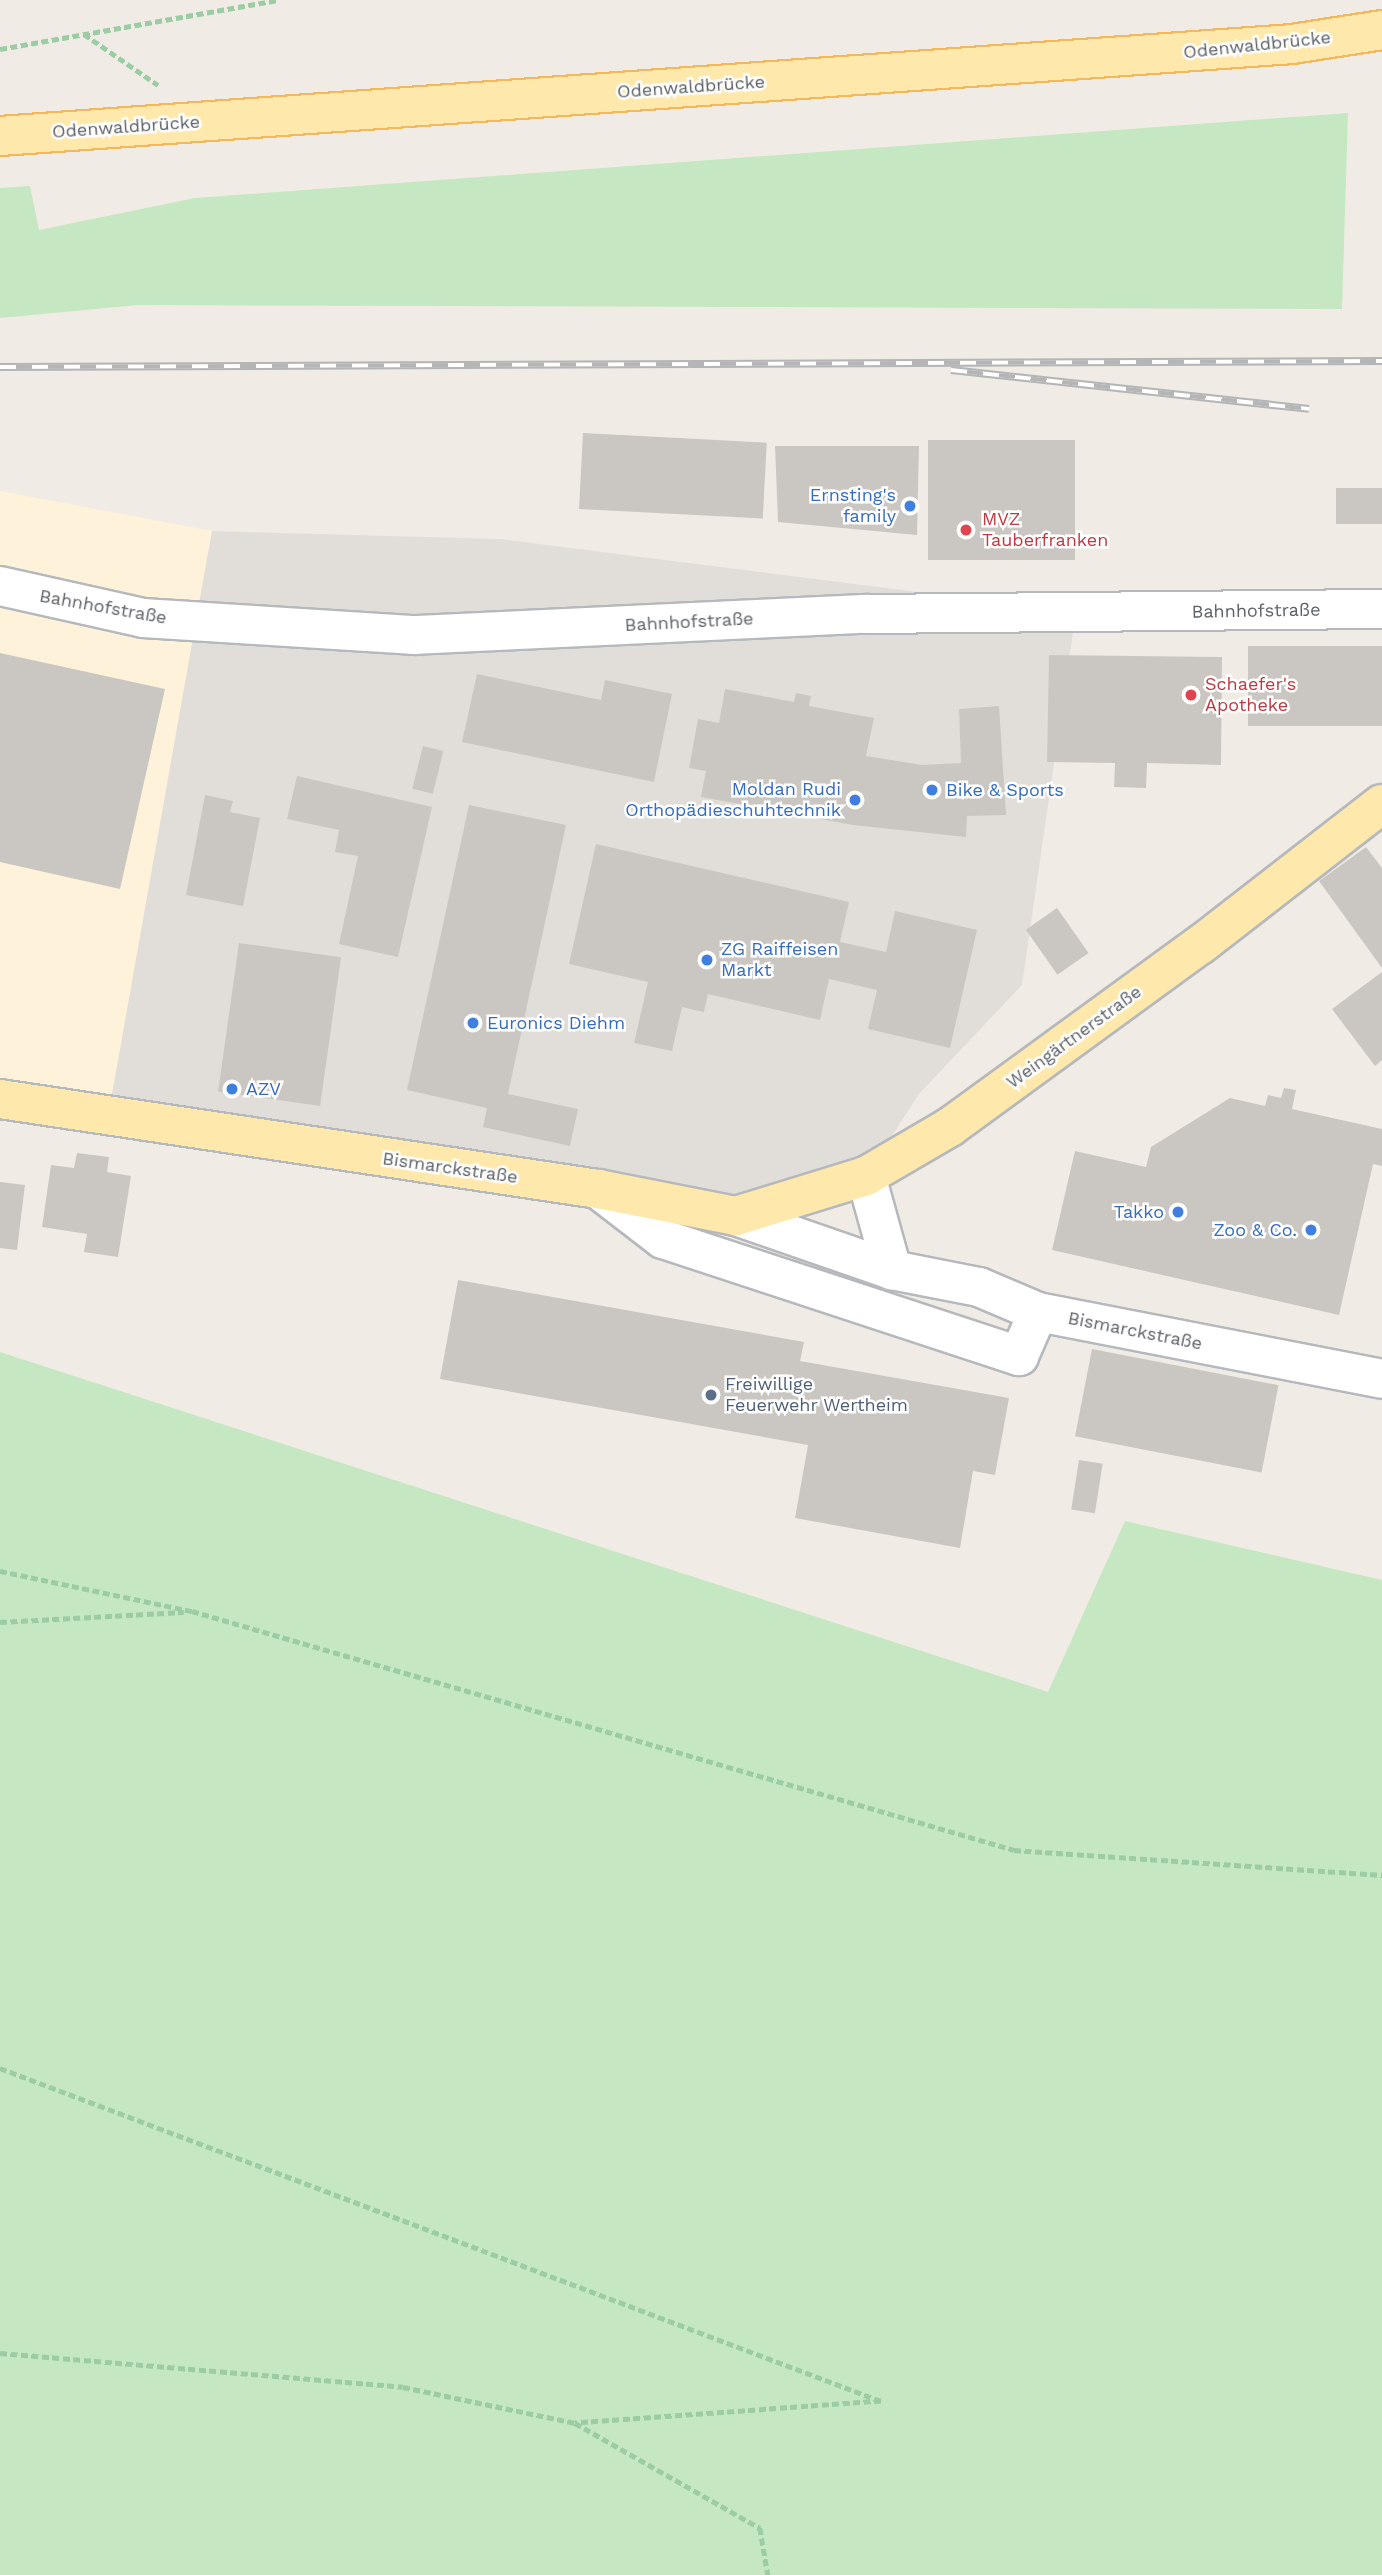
<!DOCTYPE html>
<meta charset="utf-8">
<style>
body{margin:0}
#map{position:relative;width:1382px;height:2575px;overflow:hidden;background:#f0ece5;font-family:"Work Sans",sans-serif}
div>[style]{position:absolute}
[style*='--x']{left:calc(var(--x)*1px);top:calc(var(--y)*1px);width:calc(var(--w)*1px);rotate:calc(var(--a)*1deg)}
.commercial>*{inset:0;background:#fef2db}
.industrial>*{inset:0;background:#e1ded9}
.green>*{inset:0;background:#c5e7c1}
.building>*{inset:0;background:#cac7c2;transform-origin:0 0}
.path>*{height:4.5px;margin-top:-2.25px;transform-origin:0;background:repeating-linear-gradient(90deg,#9bcca4 0 7px,transparent 0 10.5px)}
.roads{filter:drop-shadow(2px 0 #b5b8bc) drop-shadow(-2px 0 #b5b8bc) drop-shadow(0 2px #b5b8bc) drop-shadow(0 -2px #b5b8bc)}
.minor>*{height:38px;margin:-19px;padding:0 19px;transform-origin:19px;border-radius:19px;background:#fff}
.major>*{height:38px;margin:-19px;padding:0 19px;transform-origin:19px;border-radius:19px;background:#ffe8ab}
.rail>*{height:8px;margin-top:-4px;transform-origin:0;background:repeating-linear-gradient(90deg,#fff 0 16px,#b4b5b6 0 32px);box-sizing:border-box;border-block:2px solid #b4b5b6}
.bridges{filter:drop-shadow(2px 0 #f4b759) drop-shadow(-2px 0 #f4b759) drop-shadow(0 2px #f4b759) drop-shadow(0 -2px #f4b759)}
.major-bridge>*{height:38px;margin:-19px;padding:0 19px;transform-origin:19px;border-radius:19px;background:#ffe8ab}
.dots>*{width:19px;height:19px;translate:-50% -50%;box-sizing:border-box;border:4px solid #fff;border-radius:50%}
span{translate:-50% -50%;white-space:nowrap;text-align:center;line-height:1.15;-webkit-text-stroke:5px #fff;paint-order:stroke}
.street-label{font-size:18px;color:#5d6266}
.shop-label{font-size:18px;color:#366cbe}
.right{translate:-100% -50%;text-align:right}
.left{translate:0 -50%;text-align:left}
.health-label{font-size:18px;color:#be3a42}
.service-label{font-size:18px;color:#4e5e75}
</style>
<div id="map">
<div class="commercial">
<i style="clip-path:polygon(0 491px,212px 531px,108px 1117px,0 1100px)"></i>
</div>
<div class="industrial">
<i style="clip-path:polygon(212px 531px,501px 539px,1076px 612px,1022px 985px,919px 1094px,866px 1176px,736px 1216px,108px 1117px)"></i>
</div>
<div class="green">
<i style="clip-path:polygon(1348px 113px,1342px 309px,138px 305px,0 318px,0 188px,30px 186px,39px 230px,195px 198px)"></i>
<i style="clip-path:polygon(0 1352px,1048px 1692px,1125px 1521px,1382px 1580px,1382px 2575px,0 2575px)"></i>
</div>
<div class="building">
<i style="left:583px;top:433px;width:184px;height:76px;rotate:3deg"></i>
<i style="left:928px;top:440px;width:147px;height:120px"></i>
<i style="clip-path:polygon(775px 446px,919px 446px,917px 535px,778px 522px)"></i>
<i style="left:1336px;top:488px;width:46px;height:36px"></i>
<i style="left:1248px;top:646px;width:134px;height:80px"></i>
<i style="clip-path:polygon(0 653px,165px 689px,120px 889px,0 862px)"></i>
<i style="clip-path:polygon(1049px 655px,1222px 657px,1221px 765px,1147px 763px,1146px 788px,1114px 787px,1115px 763px,1047px 762px)"></i>
<i style="clip-path:polygon(477px 674px,601px 700px,605px 680px,672px 694px,654px 782px,462px 742px)"></i>
<i style="clip-path:polygon(725px 689px,794px 702px,796px 693px,811px 696px,809px 706px,874px 718px,866px 756px,922px 765px,961px 763px,959px 709px,999px 706px,1006px 815px,967px 816px,966px 837px,853px 825px,701px 797px,706px 771px,689px 768px,698px 719px,719px 723px)"></i>
<i style="left:423px;top:746px;width:21px;height:44px;rotate:14deg"></i>
<i style="clip-path:polygon(297px 776px,432px 807px,398px 957px,339px 944px,358px 856px,335px 852px,339px 830px,287px 819px)"></i>
<i style="clip-path:polygon(205px 795px,233px 801px,230px 812px,260px 818px,243px 906px,186px 895px)"></i>
<i style="clip-path:polygon(469px 805px,566px 825px,508px 1094px,578px 1109px,570px 1146px,483px 1127px,487px 1108px,407px 1090px)"></i>
<i style="clip-path:polygon(596px 844px,849px 902px,840px 942px,886px 952px,895px 911px,977px 930px,950px 1048px,868px 1029px,877px 990px,829px 979px,820px 1020px,708px 994px,704px 1012px,682px 1007px,672px 1051px,634px 1043px,648px 982px,569px 964px)"></i>
<i style="clip-path:polygon(1366px 847px,1382px 868px,1382px 968px,1319px 881px)"></i>
<i style="left:1057px;top:908px;width:55px;height:38px;rotate:55deg"></i>
<i style="left:239px;top:943px;width:103px;height:150px;rotate:8deg"></i>
<i style="clip-path:polygon(1382px 972px,1382px 1060px,1375px 1066px,1332px 1009px)"></i>
<i style="clip-path:polygon(1284px 1088px,1296px 1090px,1292px 1109px,1382px 1129px,1382px 1166px,1373px 1164px,1339px 1315px,1052px 1250px,1075px 1151px,1146px 1167px,1151px 1147px,1230px 1098px,1265px 1106px,1268px 1095px,1281px 1098px)"></i>
<i style="clip-path:polygon(77px 1153px,109px 1157px,107px 1172px,131px 1176px,118px 1257px,84px 1252px,87px 1234px,42px 1227px,51px 1165px,74px 1168px)"></i>
<i style="clip-path:polygon(0 1182px,25px 1185px,17px 1250px,0 1248px)"></i>
<i style="clip-path:polygon(458px 1280px,804px 1342px,800px 1361px,1009px 1398px,995px 1475px,973px 1471px,960px 1548px,795px 1518px,808px 1445px,440px 1379px)"></i>
<i style="left:1092px;top:1349px;width:190px;height:89px;rotate:11deg"></i>
<i style="left:1079px;top:1460px;width:24px;height:50px;rotate:9deg"></i>
</div>
<div class="path">
<i style="--x:84;--y:34;--w:90;--a:34.6"></i>
<i style="--x:0;--y:49;--w:282;--a:-10"></i>
<i style="--x:0;--y:1571;--w:196;--a:11.8"></i>
<i style="--x:192;--y:1611;--w:856;--a:16.21"></i>
<i style="--x:1014;--y:1850;--w:369;--a:3.9"></i>
<i style="--x:0;--y:1622;--w:184;--a:-3.1"></i>
<i style="--x:0;--y:2068;--w:942;--a:20.71"></i>
<i style="--x:881;--y:2401;--w:307;--a:175.9"></i>
<i style="--x:575;--y:2423;--w:213;--a:29.6"></i>
<i style="--x:760;--y:2528;--w:48;--a:80.3"></i>
<i style="--x:0;--y:2353;--w:404;--a:4.8"></i>
<i style="--x:403;--y:2387;--w:176;--a:11.8"></i>
</div>
<div class="roads">
<div class="minor">
<i style="--x:0;--y:586;--w:147;--a:12.6"></i>
<i style="--x:143;--y:618;--w:273;--a:3.6"></i>
<i style="--x:415;--y:635;--w:451;--a:-2.7"></i>
<i style="--x:866;--y:614;--w:516;--a:-0.56"></i>
<i style="--x:866;--y:1176;--w:98;--a:74.5"></i>
<i style="--x:598;--y:1189;--w:82;--a:37.6"></i>
<i style="--x:663;--y:1239;--w:375;--a:18.2"></i>
<i style="--x:1019;--y:1356;--w:48;--a:-66.6"></i>
<i style="--x:736;--y:1216;--w:165;--a:19.1"></i>
<i style="--x:892;--y:1270;--w:89;--a:11.1"></i>
<i style="--x:979;--y:1287;--w:64;--a:23"></i>
<i style="--x:1038;--y:1312;--w:350;--a:11"></i>
</div>
<div class="major">
<i style="--x:0;--y:1099;--w:605;--a:8.56"></i>
<i style="--x:598;--y:1189;--w:141;--a:11.1"></i>
<i style="--x:736;--y:1216;--w:136;--a:-17.1"></i>
<i style="--x:866;--y:1176;--w:97;--a:-30.3"></i>
<i style="--x:950;--y:1127;--w:309;--a:-36.1"></i>
<i style="--x:1200;--y:945;--w:230;--a:-37.8"></i>
</div>
</div>
<div class="rail">
<i style="--x:0;--y:367;--w:1382;--a:-0.25"></i>
<i style="--x:951;--y:370;--w:360;--a:6.2"></i>
</div>
<div class="bridges">
<div class="major-bridge">
<i style="--x:0;--y:136;--w:1295;--a:-4.07"></i>
<i style="--x:1292;--y:44;--w:91;--a:-8.8"></i>
</div>
</div>
<div class="dots">
<i style="left:910px;top:506px;background:#3f7fe0"></i>
<i style="left:966px;top:530px;background:#e0444e"></i>
<i style="left:1191px;top:695px;background:#e0444e"></i>
<i style="left:932px;top:790px;background:#3f7fe0"></i>
<i style="left:855px;top:800px;background:#3f7fe0"></i>
<i style="left:707px;top:960px;background:#3f7fe0"></i>
<i style="left:473px;top:1023px;background:#3f7fe0"></i>
<i style="left:232px;top:1089px;background:#3f7fe0"></i>
<i style="left:1178px;top:1212px;background:#3f7fe0"></i>
<i style="left:1311px;top:1230px;background:#3f7fe0"></i>
<i style="left:711px;top:1395px;background:#5c6f8a"></i>
</div>
<div class="street-label">
<span style="left:1257px;top:45px;rotate:-6deg">Odenwaldbrücke</span>
<span style="left:691px;top:87px;rotate:-4deg">Odenwaldbrücke</span>
<span style="left:126px;top:127px;rotate:-4deg">Odenwaldbrücke</span>
<span style="left:103px;top:607px;rotate:10deg">Bahnhofstraße</span>
<span style="left:1256px;top:611px;rotate:-1deg">Bahnhofstraße</span>
<span style="left:689px;top:622px;rotate:-3deg">Bahnhofstraße</span>
<span style="left:1074px;top:1037px;rotate:-36deg">Weingärtnerstraße</span>
<span style="left:450px;top:1168px;rotate:8deg">Bismarckstraße</span>
<span style="left:1135px;top:1331px;rotate:11deg">Bismarckstraße</span>
</div>
<div class="shop-label">
<span class="right" style="left:896px;top:506px">Ernsting's<br>family</span>
<span class="right" style="left:841px;top:800px">Moldan Rudi<br>Orthopädieschuhtechnik</span>
<span class="left" style="left:946px;top:790px">Bike &amp; Sports</span>
<span class="left" style="left:721px;top:960px">ZG Raiffeisen<br>Markt</span>
<span class="left" style="left:487px;top:1023px">Euronics Diehm</span>
<span class="left" style="left:246px;top:1089px">AZV</span>
<span class="right" style="left:1164px;top:1212px">Takko</span>
<span class="right" style="left:1297px;top:1230px">Zoo &amp; Co.</span>
</div>
<div class="health-label">
<span class="left" style="left:982px;top:530px">MVZ<br>Tauberfranken</span>
<span class="left" style="left:1205px;top:695px">Schaefer's<br>Apotheke</span>
</div>
<div class="service-label">
<span class="left" style="left:725px;top:1395px">Freiwillige<br>Feuerwehr Wertheim</span>
</div>
</div>
